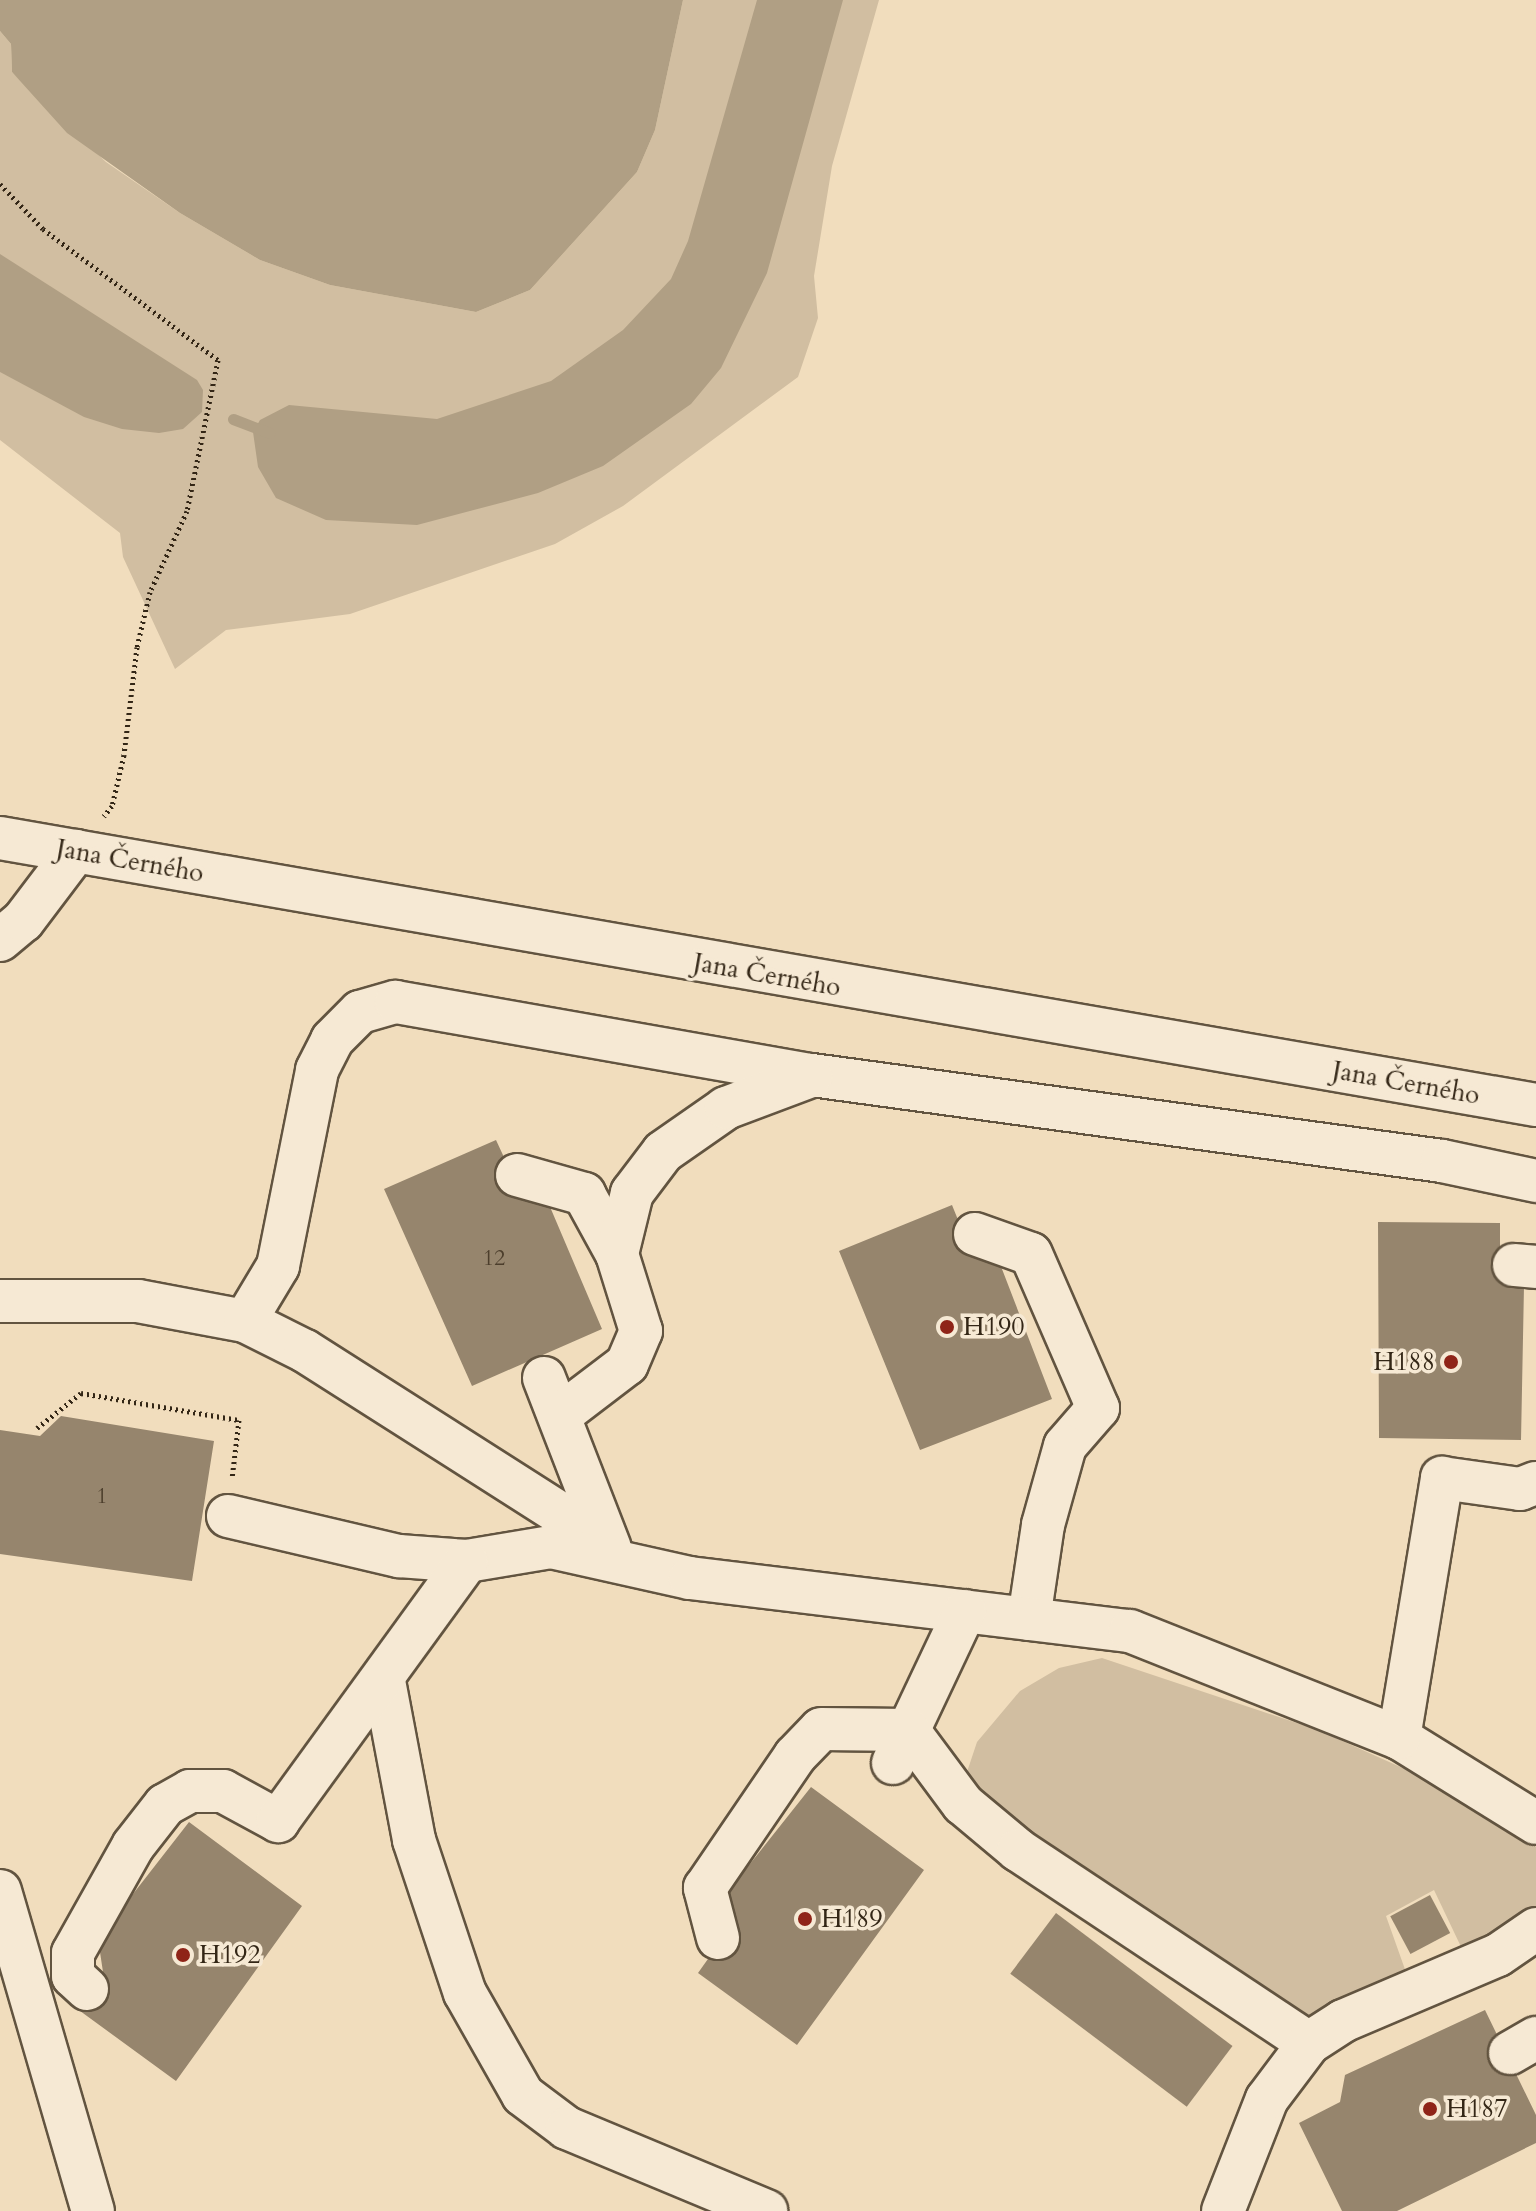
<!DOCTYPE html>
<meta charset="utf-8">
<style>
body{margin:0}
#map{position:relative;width:1536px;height:2211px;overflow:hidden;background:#f1ddbd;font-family:Cardo,serif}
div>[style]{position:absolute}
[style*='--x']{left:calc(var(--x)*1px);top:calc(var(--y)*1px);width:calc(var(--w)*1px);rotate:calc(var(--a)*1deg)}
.green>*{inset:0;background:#d1bea1}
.water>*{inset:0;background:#b09f84}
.stream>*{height:11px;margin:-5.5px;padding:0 5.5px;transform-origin:5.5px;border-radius:5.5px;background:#b09f84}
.building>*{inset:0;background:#96856d;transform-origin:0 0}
.path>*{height:5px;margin-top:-2.5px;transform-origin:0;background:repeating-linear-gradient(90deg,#332616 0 2px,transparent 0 6px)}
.roads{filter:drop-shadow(2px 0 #625440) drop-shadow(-2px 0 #625440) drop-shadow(0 2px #625440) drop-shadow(0 -2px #625440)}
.minor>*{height:42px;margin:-21px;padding:0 21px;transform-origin:21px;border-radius:21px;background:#f6e9d4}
.dots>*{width:22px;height:22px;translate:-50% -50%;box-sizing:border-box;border:4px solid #f6e9d4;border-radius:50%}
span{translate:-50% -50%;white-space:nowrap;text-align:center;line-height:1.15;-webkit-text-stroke:7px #f6e9d4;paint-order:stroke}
.number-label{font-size:22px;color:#4c3e2c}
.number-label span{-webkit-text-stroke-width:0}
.street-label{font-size:26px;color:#332616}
.poi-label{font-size:26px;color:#332616}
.left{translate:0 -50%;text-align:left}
.right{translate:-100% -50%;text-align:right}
</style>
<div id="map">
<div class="green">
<i style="clip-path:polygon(683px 0,879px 0,832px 166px,814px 276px,818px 318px,798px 377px,623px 506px,555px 544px,350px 614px,226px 630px,175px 669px,123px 557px,120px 533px,0 440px,0 31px,11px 44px,12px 72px,106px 162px,180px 213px,260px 260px,330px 285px,476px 312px,530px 290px,637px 172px,655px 130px)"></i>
<i style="clip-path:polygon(1102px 1658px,1318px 1730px,1445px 1787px,1536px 1847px,1536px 1906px,1463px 1951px,1434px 1890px,1386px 1916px,1407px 1975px,1298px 2022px,961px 1790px,977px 1742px,1020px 1691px,1059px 1668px)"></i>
</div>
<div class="water">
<i style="clip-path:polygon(0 0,683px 0,655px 130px,637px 172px,530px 290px,476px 312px,330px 285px,260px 260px,180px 213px,67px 133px,12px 72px,11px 44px,0 31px)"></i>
<i style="clip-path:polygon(757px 0,843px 0,767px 273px,721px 368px,691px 404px,603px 466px,538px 493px,417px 525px,326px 520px,276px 498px,258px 467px,253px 432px,260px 420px,289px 405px,437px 419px,551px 381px,623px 330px,671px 279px,688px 241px)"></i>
<i style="clip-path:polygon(0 254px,197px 380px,203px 390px,202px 412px,183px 429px,159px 433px,122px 429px,84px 417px,0 372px)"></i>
</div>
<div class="stream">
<i style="--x:233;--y:419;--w:39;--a:21"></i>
</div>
<div class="building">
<i style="clip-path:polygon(496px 1140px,515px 1181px,542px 1188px,602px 1329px,472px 1386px,384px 1189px)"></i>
<i style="clip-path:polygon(952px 1205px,969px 1247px,997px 1256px,1052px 1399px,920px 1450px,839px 1251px)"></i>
<i style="clip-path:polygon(1378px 1222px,1500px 1223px,1500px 1267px,1524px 1286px,1521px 1440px,1379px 1438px)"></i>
<i style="clip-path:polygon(61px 1416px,214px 1441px,192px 1581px,0 1554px,0 1430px,40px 1436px)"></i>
<i style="clip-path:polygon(811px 1787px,924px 1870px,797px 2045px,698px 1973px,725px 1935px,719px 1903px)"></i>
<i style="clip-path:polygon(189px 1822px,302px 1906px,176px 2081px,76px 2008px,103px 1972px,98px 1939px)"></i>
<i style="left:1430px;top:1895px;width:43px;height:45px;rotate:62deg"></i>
<i style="left:1056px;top:1913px;width:221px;height:76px;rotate:37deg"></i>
<i style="clip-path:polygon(1485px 2010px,1536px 2115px,1536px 2143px,1397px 2211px,1342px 2211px,1299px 2123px,1340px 2102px,1345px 2075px)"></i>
</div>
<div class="path">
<i style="--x:0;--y:184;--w:62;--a:46.3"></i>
<i style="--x:43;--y:229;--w:219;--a:36.8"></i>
<i style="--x:218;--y:360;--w:154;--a:101.6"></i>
<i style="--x:187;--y:511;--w:89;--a:114.6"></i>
<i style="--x:150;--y:592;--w:57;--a:103.3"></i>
<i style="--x:137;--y:647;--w:109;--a:96.9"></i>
<i style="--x:124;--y:755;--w:52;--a:103.2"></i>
<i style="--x:112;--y:806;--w:13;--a:129"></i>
<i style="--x:37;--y:1428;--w:56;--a:-38.5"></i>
<i style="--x:81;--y:1393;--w:160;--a:9.7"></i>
<i style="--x:239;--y:1420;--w:59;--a:96.8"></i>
</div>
<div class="roads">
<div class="minor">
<i style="--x:0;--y:838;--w:1559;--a:9.86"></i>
<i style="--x:0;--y:940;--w:30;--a:-40"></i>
<i style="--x:23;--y:921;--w:88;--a:-52.9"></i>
<i style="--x:517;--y:1175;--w:70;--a:15.8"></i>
<i style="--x:584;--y:1194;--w:68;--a:61.2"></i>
<i style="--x:975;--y:1234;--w:59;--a:19.7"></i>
<i style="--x:1031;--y:1254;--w:168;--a:66.5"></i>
<i style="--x:1098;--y:1408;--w:50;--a:131"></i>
<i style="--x:1065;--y:1446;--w:82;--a:105.6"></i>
<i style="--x:1043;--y:1525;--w:95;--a:98.5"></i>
<i style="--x:1514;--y:1265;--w:22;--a:5"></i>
<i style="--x:0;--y:1301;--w:138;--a:0"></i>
<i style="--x:138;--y:1301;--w:109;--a:10.6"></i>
<i style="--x:245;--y:1321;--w:67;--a:26.6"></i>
<i style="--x:305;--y:1351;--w:359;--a:32.5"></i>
<i style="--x:245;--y:1321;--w:64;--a:-59"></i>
<i style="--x:278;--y:1266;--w:200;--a:-78.7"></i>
<i style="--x:317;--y:1070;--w:34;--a:-63"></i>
<i style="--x:332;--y:1040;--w:40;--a:-45"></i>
<i style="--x:360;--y:1012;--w:37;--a:-16"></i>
<i style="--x:396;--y:1002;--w:422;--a:10"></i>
<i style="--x:812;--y:1075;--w:636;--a:7.77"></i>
<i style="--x:1442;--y:1161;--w:96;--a:12"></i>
<i style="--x:544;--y:1378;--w:182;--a:68.8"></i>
<i style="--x:560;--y:1415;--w:84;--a:-37.3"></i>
<i style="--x:627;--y:1364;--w:36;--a:-67"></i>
<i style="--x:641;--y:1331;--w:81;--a:-107.3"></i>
<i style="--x:617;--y:1254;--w:63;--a:-76.2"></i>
<i style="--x:632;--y:1193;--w:51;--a:-52.9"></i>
<i style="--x:663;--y:1152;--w:77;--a:-34.9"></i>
<i style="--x:726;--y:1108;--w:91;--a:-20.6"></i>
<i style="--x:228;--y:1516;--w:176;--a:13.2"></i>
<i style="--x:399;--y:1556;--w:68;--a:4.2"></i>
<i style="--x:467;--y:1561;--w:85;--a:-9.5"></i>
<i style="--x:551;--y:1547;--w:142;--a:12.6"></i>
<i style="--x:690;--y:1578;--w:443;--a:6.9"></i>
<i style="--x:1130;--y:1631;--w:289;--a:21.7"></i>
<i style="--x:1399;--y:1738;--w:161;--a:31.8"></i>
<i style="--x:384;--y:1681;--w:162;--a:79.3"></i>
<i style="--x:414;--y:1840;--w:161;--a:71.6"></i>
<i style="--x:465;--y:1993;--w:117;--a:60.4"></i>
<i style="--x:523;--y:2095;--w:55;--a:36.9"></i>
<i style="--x:567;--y:2128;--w:216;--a:22.6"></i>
<i style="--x:1399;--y:1738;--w:264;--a:-80.6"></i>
<i style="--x:1442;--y:1478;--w:79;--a:8"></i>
<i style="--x:1520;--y:1489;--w:17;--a:-21"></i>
<i style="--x:893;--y:1763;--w:168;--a:-64.7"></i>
<i style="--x:0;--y:1891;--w:333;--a:73.8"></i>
<i style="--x:718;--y:1938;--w:52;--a:-104.6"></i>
<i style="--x:705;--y:1888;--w:160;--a:-55.7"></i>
<i style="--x:795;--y:1756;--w:37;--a:-46"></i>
<i style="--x:821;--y:1729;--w:87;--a:0.7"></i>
<i style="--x:908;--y:1730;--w:92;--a:53.4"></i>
<i style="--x:963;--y:1804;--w:72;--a:39.9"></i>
<i style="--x:1018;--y:1850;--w:349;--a:33.6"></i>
<i style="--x:87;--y:1989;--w:19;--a:-137"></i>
<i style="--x:73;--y:1976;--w:23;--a:-90"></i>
<i style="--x:73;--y:1953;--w:123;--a:-60.7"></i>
<i style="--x:133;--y:1846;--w:52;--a:-52"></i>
<i style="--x:165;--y:1805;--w:29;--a:-29"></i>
<i style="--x:190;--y:1791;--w:33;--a:0"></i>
<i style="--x:223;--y:1791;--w:63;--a:28.6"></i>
<i style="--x:278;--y:1821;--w:321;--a:-54"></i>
<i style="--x:1510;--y:2053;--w:30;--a:-30"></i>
<i style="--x:1223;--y:2211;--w:120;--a:-68.6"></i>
<i style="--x:1267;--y:2099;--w:70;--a:-53.1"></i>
<i style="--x:1309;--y:2043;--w:40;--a:-32.9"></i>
<i style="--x:1343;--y:2021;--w:168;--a:-23.1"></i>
<i style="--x:1498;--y:1955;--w:46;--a:-34.4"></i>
</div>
</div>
<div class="dots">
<i style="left:947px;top:1327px;background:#8f2418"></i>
<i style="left:1451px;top:1362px;background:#8f2418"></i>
<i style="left:805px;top:1919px;background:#8f2418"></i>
<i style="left:183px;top:1955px;background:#8f2418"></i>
<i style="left:1430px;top:2109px;background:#8f2418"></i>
</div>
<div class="number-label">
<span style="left:494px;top:1259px">12</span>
<span style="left:102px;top:1497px">1</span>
</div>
<div class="street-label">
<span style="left:130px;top:861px;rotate:10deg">Jana Černého</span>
<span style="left:767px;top:975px;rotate:10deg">Jana Černého</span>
<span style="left:1406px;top:1083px;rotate:10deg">Jana Černého</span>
</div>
<div class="poi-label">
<span class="left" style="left:963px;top:1327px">H190</span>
<span class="right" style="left:1435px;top:1362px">H188</span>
<span class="left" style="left:821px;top:1919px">H189</span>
<span class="left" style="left:199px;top:1955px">H192</span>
<span class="left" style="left:1446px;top:2109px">H187</span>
</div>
</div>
